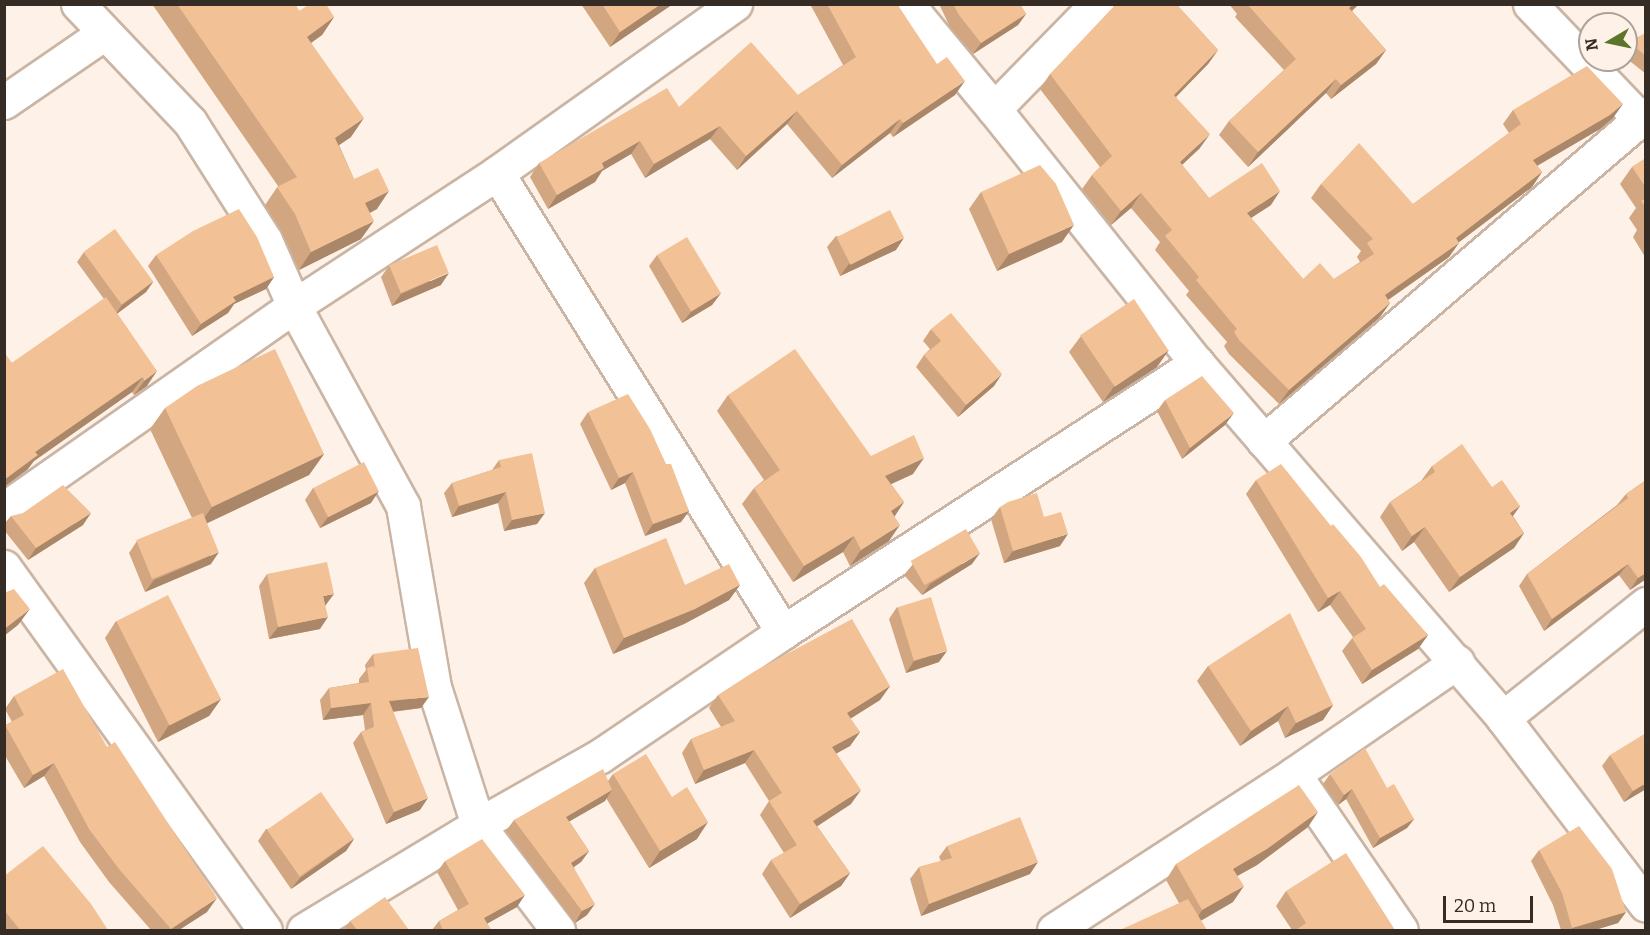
<!DOCTYPE html>
<style>
body{margin:0}
#map{position:relative;width:1650px;height:935px;overflow:hidden;background:#fef1e7;font-family:Bitter,serif}
div>[style]{position:absolute}
[style*='--x']{left:calc(var(--x)*1px);top:calc(var(--y)*1px);width:calc(var(--w)*1px);rotate:calc(var(--a)*1deg)}
.roads{filter:drop-shadow(2px 0 #cab5a4) drop-shadow(-2px 0 #cab5a4) drop-shadow(0 2px #cab5a4) drop-shadow(0 -2px #cab5a4)}
.minor>*{height:33px;margin:-16.5px;padding:0 16.5px;transform-origin:16.5px;border-radius:16.5px;background:#fff}
.wall>*{inset:0;background:#d1a681}
.shaded-wall>*{inset:0;background:#aa8769}
.building>*{inset:0;background:#f3c196;transform-origin:0 0}
span{translate:-50% -50%;white-space:nowrap;text-align:center;line-height:1.15;-webkit-text-stroke:4.5px #fef1e7;paint-order:stroke}
.frame{position:absolute;inset:0;border:6px solid #342c25;pointer-events:none}
.north{position:absolute;left:1578px;top:12px;width:60px;height:60px;box-sizing:border-box;background:#fef1e7;border:2px solid #ada299;border-radius:50%;rotate:261deg;font-size:16px;font-weight:700;line-height:24px;text-align:center;color:#342c25}
.north::after{content:'';display:block;margin:auto;width:21px;height:27px;background:#5b762a;clip-path:polygon(50% 0,100% 100%,50% 72%,0 100%)}
.scale{position:absolute;left:1443px;top:896px;width:90px;height:27px;box-sizing:border-box;border:3px solid #342c25;border-top:0;padding-left:8px;font-size:18px;line-height:21px;white-space:nowrap;color:#342c25;-webkit-text-stroke:4px #fef1e7;paint-order:stroke}
</style>
<div id="map">
<div class="roads">
<div class="minor">
<i style="--x:78;--y:4;--w:163;--a:46.5"></i>
<i style="--x:190;--y:122;--w:140;--a:57.6"></i>
<i style="--x:265;--y:240;--w:72;--a:66.3"></i>
<i style="--x:294;--y:306;--w:228;--a:61.4"></i>
<i style="--x:403;--y:506;--w:184;--a:80.3"></i>
<i style="--x:434;--y:687;--w:145;--a:72.3"></i>
<i style="--x:478;--y:825;--w:132;--a:52.7"></i>
<i style="--x:907;--y:4;--w:136;--a:50.4"></i>
<i style="--x:994;--y:109;--w:325;--a:51.4"></i>
<i style="--x:1197;--y:363;--w:469;--a:49.2"></i>
<i style="--x:1503;--y:718;--w:235;--a:52.6"></i>
<i style="--x:1530;--y:4;--w:159;--a:46.3"></i>
<i style="--x:4;--y:102;--w:120;--a:-34.5"></i>
<i style="--x:994;--y:109;--w:147;--a:-45.6"></i>
<i style="--x:497;--y:173;--w:541;--a:58.07"></i>
<i style="--x:1264;--y:441;--w:503;--a:-40.56"></i>
<i style="--x:4;--y:509;--w:354;--a:-35"></i>
<i style="--x:294;--y:306;--w:243;--a:-33.2"></i>
<i style="--x:497;--y:173;--w:292;--a:-35.4"></i>
<i style="--x:4;--y:567;--w:447;--a:54.3"></i>
<i style="--x:1503;--y:718;--w:183;--a:-38.6"></i>
<i style="--x:1294;--y:774;--w:189;--a:55.6"></i>
<i style="--x:304;--y:930;--w:203;--a:-31.1"></i>
<i style="--x:478;--y:825;--w:140;--a:-29.5"></i>
<i style="--x:600;--y:756;--w:221;--a:-34.1"></i>
<i style="--x:783;--y:632;--w:494;--a:-33"></i>
<i style="--x:1054;--y:930;--w:286;--a:-33"></i>
<i style="--x:1294;--y:774;--w:198;--a:-34.5"></i>
</div>
</div>
<div class="wall">
<i style="clip-path:polygon(152px 4px,295px 4px,299px 11px,334px 17px,322px 35px,311px 43px,351px 137px,339px 145px,354px 179px,377px 209px,370px 213px,361px 239px,299px 270px,282px 232px,265px 205px,278px 186px)"></i>
<i style="clip-path:polygon(581px 4px,673px 4px,610px 47px)"></i>
<i style="clip-path:polygon(810px 4px,897px 4px,955px 95px,893px 137px,890px 133px,832px 178px,787px 124px,737px 170px,710px 139px,645px 178px,631px 154px,602px 171px,595px 182px,548px 209px,530px 177px,539px 163px,679px 107px,798px 95px,843px 65px)"></i>
<i style="clip-path:polygon(939px 4px,1020px 4px,1026px 14px,1018px 25px,973px 54px,950px 27px)"></i>
<i style="clip-path:polygon(1180px 4px,1178px 6px,1218px 50px,1208px 64px,1176px 97px,1200px 148px,1182px 165px,1209px 198px,1271px 205px,1251px 218px,1303px 279px,1334px 279px,1360px 262px,1357px 257px,1361px 251px,1311px 198px,1321px 184px,1413px 204px,1509px 133px,1503px 124px,1513px 110px,1613px 118px,1600px 129px,1537px 166px,1542px 172px,1532px 187px,1459px 242px,1449px 257px,1388px 300px,1390px 303px,1380px 317px,1279px 404px,1229px 354px,1224px 346px,1227px 342px,1186px 295px,1189px 291px,1155px 250px,1160px 242px,1131px 208px,1111px 225px,1082px 189px,1092px 175px,1100px 167px,1040px 89px,1050px 74px)"></i>
<i style="clip-path:polygon(1229px 4px,1359px 4px,1352px 11px,1386px 50px,1376px 64px,1331px 99px,1326px 93px,1248px 167px,1219px 135px,1229px 121px,1284px 70px,1235px 17px,1237px 14px)"></i>
<i style="clip-path:polygon(1646px 33px,1646px 74px,1626px 58px,1626px 47px,1629px 42px)"></i>
<i style="clip-path:polygon(1646px 158px,1645px 257px,1633px 237px,1637px 230px,1629px 218px,1636px 208px,1620px 184px,1632px 167px)"></i>
<i style="clip-path:polygon(981px 192px,1062px 242px,997px 271px,969px 209px)"></i>
<i style="clip-path:polygon(836px 236px,896px 250px,840px 276px,827px 247px)"></i>
<i style="clip-path:polygon(84px 252px,153px 282px,146px 292px,117px 314px,147px 386px,134px 395px,132px 392px,34px 461px,27px 470px,12px 363px,104px 299px,77px 262px)"></i>
<i style="clip-path:polygon(156px 255px,274px 277px,266px 289px,234px 304px,228px 313px,192px 336px,148px 266px)"></i>
<i style="clip-path:polygon(657px 255px,721px 293px,712px 305px,682px 323px,649px 266px)"></i>
<i style="clip-path:polygon(389px 266px,441px 285px,392px 306px,381px 277px)"></i>
<i style="clip-path:polygon(931px 329px,994px 386px,958px 417px,916px 367px,924px 355px,930px 349px,923px 341px)"></i>
<i style="clip-path:polygon(1081px 336px,1157px 367px,1103px 402px,1069px 352px)"></i>
<i style="clip-path:polygon(728px 395px,913px 474px,891px 484px,904px 502px,894px 516px,889px 541px,850px 566px,843px 552px,793px 582px,742px 504px,754px 488px,764px 480px,717px 411px)"></i>
<i style="clip-path:polygon(1165px 400px,1225px 425px,1182px 459px,1157px 411px)"></i>
<i style="clip-path:polygon(165px 408px,324px 454px,309px 475px,207px 523px,211px 564px,145px 592px,129px 553px,137px 541px,192px 518px,150px 429px)"></i>
<i style="clip-path:polygon(588px 412px,666px 464px,689px 511px,681px 522px,645px 536px,625px 483px,611px 490px,580px 424px)"></i>
<i style="clip-path:polygon(499px 460px,537px 524px,504px 531px,498px 503px,452px 517px,444px 493px,452px 483px,492px 470px)"></i>
<i style="clip-path:polygon(1432px 466px,1492px 487px,1520px 506px,1513px 516px,1524px 533px,1514px 548px,1449px 592px,1414px 542px,1402px 551px,1380px 517px,1390px 502px,1421px 481px)"></i>
<i style="clip-path:polygon(1256px 480px,1380px 587px,1428px 635px,1418px 649px,1362px 684px,1342px 651px,1353px 637px,1330px 605px,1318px 612px,1246px 494px)"></i>
<i style="clip-path:polygon(1646px 480px,1646px 579px,1630px 590px,1619px 575px,1544px 631px,1519px 586px,1527px 574px,1617px 505px,1626px 494px)"></i>
<i style="clip-path:polygon(313px 488px,371px 503px,320px 528px,305px 500px)"></i>
<i style="clip-path:polygon(1000px 507px,1044px 517px,1060px 546px,1004px 563px,991px 519px)"></i>
<i style="clip-path:polygon(11px 516px,83px 525px,28px 560px,4px 530px,4px 524px)"></i>
<i style="clip-path:polygon(913px 564px,972px 564px,922px 595px,904px 575px)"></i>
<i style="clip-path:polygon(595px 568px,685px 585px,740px 585px,729px 600px,684px 624px,613px 654px,584px 583px)"></i>
<i style="clip-path:polygon(267px 574px,325px 606px,320px 629px,269px 639px,259px 586px)"></i>
<i style="clip-path:polygon(897px 607px,939px 662px,906px 673px,889px 619px)"></i>
<i style="clip-path:polygon(116px 621px,221px 699px,209px 716px,158px 742px,105px 638px)"></i>
<i style="clip-path:polygon(373px 654px,421px 708px,393px 712px,420px 810px,386px 824px,353px 743px,361px 732px,365px 730px,363px 715px,323px 720px,320px 700px,329px 688px,359px 683px,359px 679px,366px 670px,365px 665px)"></i>
<i style="clip-path:polygon(1208px 666px,1333px 705px,1323px 720px,1285px 738px,1278px 721px,1240px 746px,1197px 681px)"></i>
<i style="clip-path:polygon(890px 686px,880px 700px,850px 719px,860px 732px,850px 746px,836px 753px,851px 804px,817px 826px,850px 873px,841px 886px,790px 918px,762px 874px,771px 860px,784px 853px,760px 815px,769px 801px,745px 763px,695px 784px,682px 753px,691px 739px,721px 727px,709px 708px,718px 695px)"></i>
<i style="clip-path:polygon(14px 696px,107px 747px,207px 912px,179px 930px,151px 930px,109px 882px,80px 842px,44px 776px,24px 788px,4px 754px,4px 727px,12px 722px,5px 709px)"></i>
<i style="clip-path:polygon(1610px 755px,1646px 789px,1624px 802px,1602px 766px)"></i>
<i style="clip-path:polygon(613px 774px,697px 839px,649px 868px,606px 798px,605px 801px,569px 821px,589px 851px,581px 862px,574px 867px,587px 915px,575px 923px,506px 831px,514px 820px,608px 781px)"></i>
<i style="clip-path:polygon(1330px 774px,1387px 788px,1414px 819px,1407px 828px,1373px 848px,1346px 799px,1338px 805px,1323px 784px)"></i>
<i style="clip-path:polygon(1308px 827px,1257px 865px,1237px 876px,1233px 902px,1201px 920px,1179px 903px,1166px 880px,1176px 864px)"></i>
<i style="clip-path:polygon(266px 829px,354px 839px,346px 851px,291px 889px,258px 841px)"></i>
<i style="clip-path:polygon(947px 846px,1030px 874px,921px 916px,910px 879px,919px 867px,941px 861px,939px 857px)"></i>
<i style="clip-path:polygon(1539px 850px,1626px 912px,1618px 923px,1595px 930px,1561px 930px,1553px 905px,1531px 861px)"></i>
<i style="clip-path:polygon(445px 861px,517px 907px,487px 923px,491px 930px,432px 930px,439px 921px,458px 910px,437px 872px)"></i>
<i style="clip-path:polygon(4px 876px,108px 930px,4px 930px)"></i>
<i style="clip-path:polygon(1286px 891px,1395px 930px,1292px 930px,1276px 906px)"></i>
<i style="clip-path:polygon(350px 921px,409px 930px,344px 930px)"></i>
</div>
<div class="shaded-wall">
<i style="clip-path:polygon(661px 4px,673px 4px,610px 47px,620px 32px)"></i>
<i style="clip-path:polygon(1353px 4px,1359px 4px,1340px 22px,1349px 8px)"></i>
<i style="clip-path:polygon(1026px 14px,1018px 25px,973px 54px,981px 43px)"></i>
<i style="clip-path:polygon(334px 17px,322px 35px,294px 55px,307px 37px)"></i>
<i style="clip-path:polygon(1218px 50px,1208px 64px,1164px 109px,1174px 95px)"></i>
<i style="clip-path:polygon(1386px 50px,1376px 64px,1331px 99px,1341px 85px)"></i>
<i style="clip-path:polygon(1336px 79px,1326px 93px,1248px 167px,1258px 152px)"></i>
<i style="clip-path:polygon(965px 81px,955px 95px,893px 137px,903px 123px)"></i>
<i style="clip-path:polygon(1623px 104px,1613px 118px,1600px 129px,1523px 174px,1533px 160px)"></i>
<i style="clip-path:polygon(797px 111px,787px 124px,737px 170px,746px 156px)"></i>
<i style="clip-path:polygon(364px 118px,351px 137px,323px 156px,335px 138px)"></i>
<i style="clip-path:polygon(900px 119px,890px 133px,832px 178px,842px 165px)"></i>
<i style="clip-path:polygon(720px 126px,710px 139px,645px 178px,654px 164px)"></i>
<i style="clip-path:polygon(1210px 134px,1200px 148px,1170px 176px,1180px 162px)"></i>
<i style="clip-path:polygon(640px 141px,631px 154px,602px 171px,595px 182px,548px 209px,557px 195px,602px 163px)"></i>
<i style="clip-path:polygon(1542px 172px,1532px 187px,1450px 249px,1459px 243px,1449px 257px,1375px 309px,1385px 295px,1456px 238px)"></i>
<i style="clip-path:polygon(389px 191px,377px 209px,353px 221px,365px 203px)"></i>
<i style="clip-path:polygon(1280px 191px,1271px 205px,1237px 227px,1247px 213px)"></i>
<i style="clip-path:polygon(1141px 193px,1131px 208px,1111px 225px,1121px 211px)"></i>
<i style="clip-path:polygon(374px 221px,361px 239px,299px 270px,311px 252px)"></i>
<i style="clip-path:polygon(1074px 225px,1062px 242px,997px 271px,1009px 254px)"></i>
<i style="clip-path:polygon(904px 238px,896px 250px,840px 276px,849px 264px)"></i>
<i style="clip-path:polygon(449px 273px,441px 285px,392px 306px,401px 294px)"></i>
<i style="clip-path:polygon(274px 277px,266px 289px,234px 304px,228px 313px,192px 336px,201px 324px,233px 297px)"></i>
<i style="clip-path:polygon(153px 282px,146px 292px,115px 315px,122px 305px)"></i>
<i style="clip-path:polygon(721px 293px,712px 305px,682px 323px,691px 312px)"></i>
<i style="clip-path:polygon(1390px 303px,1380px 317px,1279px 404px,1289px 390px)"></i>
<i style="clip-path:polygon(1169px 350px,1157px 367px,1103px 402px,1115px 385px)"></i>
<i style="clip-path:polygon(157px 371px,147px 386px,134px 395px,145px 380px)"></i>
<i style="clip-path:polygon(1002px 374px,994px 386px,958px 417px,966px 405px)"></i>
<i style="clip-path:polygon(143px 377px,132px 392px,34px 461px,27px 470px,4px 487px,4px 480px,35px 452px)"></i>
<i style="clip-path:polygon(1234px 413px,1225px 425px,1182px 459px,1190px 448px)"></i>
<i style="clip-path:polygon(324px 454px,309px 475px,197px 528px,212px 507px)"></i>
<i style="clip-path:polygon(924px 458px,913px 474px,874px 492px,885px 476px)"></i>
<i style="clip-path:polygon(633px 472px,625px 483px,611px 490px,619px 478px)"></i>
<i style="clip-path:polygon(379px 491px,371px 503px,320px 528px,328px 517px)"></i>
<i style="clip-path:polygon(506px 492px,498px 503px,452px 517px,459px 506px)"></i>
<i style="clip-path:polygon(904px 502px,893px 519px,891px 511px)"></i>
<i style="clip-path:polygon(1520px 506px,1509px 521px,1510px 513px)"></i>
<i style="clip-path:polygon(689px 511px,681px 522px,645px 536px,653px 524px)"></i>
<i style="clip-path:polygon(91px 513px,83px 525px,28px 560px,36px 548px)"></i>
<i style="clip-path:polygon(545px 513px,537px 524px,504px 531px,512px 520px)"></i>
<i style="clip-path:polygon(900px 525px,889px 541px,850px 566px,861px 550px)"></i>
<i style="clip-path:polygon(1425px 527px,1414px 542px,1402px 551px,1412px 536px)"></i>
<i style="clip-path:polygon(1524px 533px,1514px 548px,1449px 592px,1460px 577px)"></i>
<i style="clip-path:polygon(1068px 534px,1060px 546px,1004px 563px,1013px 551px)"></i>
<i style="clip-path:polygon(854px 536px,843px 552px,793px 582px,804px 566px)"></i>
<i style="clip-path:polygon(219px 552px,211px 564px,145px 592px,154px 580px)"></i>
<i style="clip-path:polygon(980px 553px,972px 564px,922px 595px,930px 584px)"></i>
<i style="clip-path:polygon(1628px 564px,1619px 575px,1544px 631px,1552px 619px)"></i>
<i style="clip-path:polygon(1646px 573px,1646px 579px,1630px 590px,1638px 578px)"></i>
<i style="clip-path:polygon(740px 585px,729px 600px,684px 624px,613px 654px,624px 638px)"></i>
<i style="clip-path:polygon(1340px 591px,1330px 605px,1318px 612px,1328px 598px)"></i>
<i style="clip-path:polygon(334px 594px,325px 606px,323px 596px)"></i>
<i style="clip-path:polygon(30px 609px,18px 625px,4px 636px,4px 629px)"></i>
<i style="clip-path:polygon(328px 617px,320px 629px,269px 639px,278px 627px)"></i>
<i style="clip-path:polygon(1428px 635px,1418px 649px,1362px 684px,1372px 670px)"></i>
<i style="clip-path:polygon(947px 651px,939px 662px,906px 673px,914px 661px)"></i>
<i style="clip-path:polygon(890px 686px,880px 700px,837px 727px,847px 713px)"></i>
<i style="clip-path:polygon(429px 697px,421px 708px,380px 713px,389px 701px)"></i>
<i style="clip-path:polygon(221px 699px,209px 716px,158px 742px,169px 725px)"></i>
<i style="clip-path:polygon(371px 703px,363px 715px,323px 720px,331px 708px)"></i>
<i style="clip-path:polygon(1333px 705px,1323px 720px,1285px 738px,1296px 723px)"></i>
<i style="clip-path:polygon(1288px 706px,1278px 721px,1240px 746px,1251px 731px)"></i>
<i style="clip-path:polygon(860px 732px,850px 746px,823px 761px,832px 747px)"></i>
<i style="clip-path:polygon(754px 750px,745px 763px,695px 784px,704px 770px)"></i>
<i style="clip-path:polygon(54px 763px,44px 776px,24px 788px,33px 775px)"></i>
<i style="clip-path:polygon(1646px 783px,1646px 789px,1624px 802px,1633px 791px)"></i>
<i style="clip-path:polygon(1352px 789px,1346px 799px,1338px 805px,1344px 795px)"></i>
<i style="clip-path:polygon(612px 790px,605px 801px,558px 828px,566px 817px)"></i>
<i style="clip-path:polygon(861px 790px,851px 804px,804px 835px,813px 821px)"></i>
<i style="clip-path:polygon(428px 798px,420px 810px,386px 824px,394px 812px)"></i>
<i style="clip-path:polygon(1318px 812px,1308px 827px,1257px 865px,1223px 884px,1233px 869px)"></i>
<i style="clip-path:polygon(1414px 819px,1407px 828px,1373px 848px,1380px 838px)"></i>
<i style="clip-path:polygon(708px 822px,697px 839px,649px 868px,660px 851px)"></i>
<i style="clip-path:polygon(354px 839px,346px 851px,291px 889px,300px 878px)"></i>
<i style="clip-path:polygon(589px 851px,581px 862px,563px 874px,571px 863px)"></i>
<i style="clip-path:polygon(1038px 862px,1030px 874px,921px 916px,929px 904px)"></i>
<i style="clip-path:polygon(850px 873px,841px 886px,790px 918px,800px 904px)"></i>
<i style="clip-path:polygon(1244px 886px,1233px 902px,1192px 926px,1202px 910px)"></i>
<i style="clip-path:polygon(525px 895px,517px 907px,476px 930px,484px 918px)"></i>
<i style="clip-path:polygon(217px 898px,207px 912px,179px 930px,170px 930px)"></i>
<i style="clip-path:polygon(595px 904px,587px 915px,575px 923px,582px 911px)"></i>
<i style="clip-path:polygon(1626px 912px,1618px 923px,1595px 930px,1571px 930px,1572px 928px)"></i>
</div>
<div class="building">
<i style="clip-path:polygon(177px 4px,295px 4px,299px 11px,310px 4px,326px 4px,334px 17px,307px 37px,364px 118px,335px 138px,354px 179px,378px 168px,389px 191px,365px 203px,374px 221px,311px 252px,295px 214px,277px 187px,297px 177px)"></i>
<i style="clip-path:polygon(602px 4px,661px 4px,620px 32px)"></i>
<i style="clip-path:polygon(827px 4px,897px 4px,937px 64px,947px 57px,965px 81px,903px 123px,900px 119px,842px 165px,797px 111px,746px 156px,720px 126px,654px 164px,640px 141px,602px 163px,604px 168px,557px 195px,539px 163px,667px 88px,679px 107px,751px 42px,798px 95px,856px 57px)"></i>
<i style="clip-path:polygon(953px 4px,1020px 4px,1026px 14px,981px 43px,959px 15px)"></i>
<i style="clip-path:polygon(1116px 4px,1179px 4px,1178px 6px,1218px 50px,1174px 95px,1210px 134px,1180px 162px,1209px 198px,1262px 163px,1280px 191px,1247px 213px,1303px 279px,1320px 263px,1334px 279px,1374px 254px,1367px 243px,1373px 239px,1321px 184px,1359px 143px,1413px 204px,1521px 124px,1513px 110px,1587px 66px,1623px 104px,1610px 115px,1533px 160px,1542px 172px,1456px 238px,1459px 243px,1385px 295px,1390px 303px,1289px 390px,1239px 340px,1234px 332px,1237px 329px,1196px 280px,1199px 277px,1165px 236px,1172px 230px,1141px 193px,1121px 211px,1092px 175px,1112px 156px,1050px 74px)"></i>
<i style="clip-path:polygon(1247px 4px,1353px 4px,1349px 8px,1386px 50px,1341px 85px,1336px 79px,1258px 152px,1229px 121px,1296px 59px)"></i>
<i style="clip-path:polygon(1646px 33px,1646px 56px,1629px 42px)"></i>
<i style="clip-path:polygon(1646px 158px,1646px 188px,1632px 167px)"></i>
<i style="clip-path:polygon(1040px 165px,1056px 184px,1074px 225px,1009px 254px,981px 192px)"></i>
<i style="clip-path:polygon(1646px 198px,1646px 208px,1641px 201px)"></i>
<i style="clip-path:polygon(239px 209px,257px 237px,274px 277px,233px 297px,236px 301px,201px 324px,156px 255px,193px 231px)"></i>
<i style="left:890px;top:210px;width:31px;height:60px;rotate:63deg"></i>
<i style="left:115px;top:229px;width:65px;height:39px;rotate:54deg"></i>
<i style="left:687px;top:237px;width:66px;height:35px;rotate:59deg"></i>
<i style="left:437px;top:245px;width:30px;height:52px;rotate:67deg"></i>
<i style="clip-path:polygon(106px 297px,157px 371px,145px 380px,143px 377px,35px 452px,38px 455px,4px 480px,4px 352px,12px 363px)"></i>
<i style="left:1134px;top:299px;width:62px;height:65px;rotate:56deg"></i>
<i style="clip-path:polygon(951px 313px,1002px 374px,966px 405px,924px 355px,941px 341px,931px 329px)"></i>
<i style="clip-path:polygon(275px 349px,324px 454px,212px 507px,165px 408px,197px 386px)"></i>
<i style="clip-path:polygon(795px 349px,871px 456px,914px 435px,924px 458px,885px 476px,904px 502px,891px 511px,900px 525px,861px 550px,854px 536px,804px 566px,754px 488px,780px 470px,728px 395px)"></i>
<i style="clip-path:polygon(1202px 376px,1234px 413px,1190px 448px,1165px 400px)"></i>
<i style="clip-path:polygon(628px 394px,650px 429px,666px 464px,671px 464px,689px 511px,653px 524px,633px 472px,619px 478px,588px 412px)"></i>
<i style="clip-path:polygon(1462px 444px,1492px 487px,1502px 480px,1520px 506px,1510px 513px,1524px 533px,1460px 577px,1425px 527px,1412px 536px,1390px 502px,1435px 472px,1432px 466px)"></i>
<i style="clip-path:polygon(532px 453px,545px 513px,512px 520px,506px 492px,459px 506px,452px 483px,501px 467px,499px 460px)"></i>
<i style="left:364px;top:462px;width:33px;height:57px;rotate:63deg"></i>
<i style="clip-path:polygon(1281px 464px,1331px 526px,1333px 524px,1361px 557px,1380px 587px,1384px 584px,1428px 635px,1372px 670px,1352px 638px,1366px 629px,1340px 591px,1328px 598px,1256px 480px)"></i>
<i style="clip-path:polygon(1646px 480px,1646px 573px,1638px 578px,1628px 564px,1552px 619px,1527px 574px,1628px 498px,1626px 494px)"></i>
<i style="clip-path:polygon(63px 485px,91px 513px,36px 548px,11px 516px,23px 513px)"></i>
<i style="clip-path:polygon(1037px 493px,1044px 517px,1061px 512px,1068px 534px,1013px 551px,1000px 507px,1008px 502px)"></i>
<i style="left:203px;top:513px;width:42px;height:72px;rotate:68deg"></i>
<i style="left:966px;top:529px;width:28px;height:64px;rotate:60deg"></i>
<i style="clip-path:polygon(666px 538px,685px 585px,729px 564px,740px 585px,695px 609px,624px 638px,595px 568px)"></i>
<i style="clip-path:polygon(327px 562px,334px 594px,323px 596px,328px 617px,278px 627px,267px 574px)"></i>
<i style="clip-path:polygon(14px 589px,30px 609px,4px 629px,4px 593px)"></i>
<i style="left:168px;top:595px;width:117px;height:58px;rotate:63deg"></i>
<i style="left:931px;top:597px;width:56px;height:35px;rotate:73deg"></i>
<i style="clip-path:polygon(1290px 613px,1333px 705px,1296px 723px,1288px 706px,1251px 731px,1208px 666px)"></i>
<i style="clip-path:polygon(852px 619px,890px 686px,847px 713px,860px 732px,832px 747px,861px 790px,813px 821px,850px 873px,800px 904px,771px 860px,797px 845px,769px 801px,782px 793px,754px 750px,704px 770px,691px 739px,735px 721px,718px 695px,755px 671px)"></i>
<i style="clip-path:polygon(418px 648px,429px 697px,389px 701px,428px 798px,394px 812px,361px 732px,374px 727px,371px 703px,331px 708px,329px 688px,369px 682px,367px 668px,374px 666px,375px 669px,373px 654px)"></i>
<i style="clip-path:polygon(63px 669px,107px 747px,115px 742px,217px 898px,171px 929px,119px 869px,89px 829px,54px 763px,33px 775px,5px 725px,24px 715px,14px 696px)"></i>
<i style="clip-path:polygon(1646px 733px,1646px 783px,1633px 791px,1610px 755px)"></i>
<i style="clip-path:polygon(1365px 748px,1387px 788px,1394px 784px,1414px 819px,1380px 838px,1352px 789px,1344px 795px,1330px 774px)"></i>
<i style="clip-path:polygon(646px 754px,672px 797px,687px 787px,708px 822px,660px 851px,613px 774px)"></i>
<i style="clip-path:polygon(603px 769px,612px 790px,566px 817px,589px 851px,571px 863px,595px 904px,582px 911px,514px 820px)"></i>
<i style="clip-path:polygon(1299px 785px,1318px 812px,1267px 849px,1233px 869px,1244px 886px,1202px 910px,1176px 864px)"></i>
<i style="left:321px;top:792px;width:57px;height:66px;rotate:55deg"></i>
<i style="clip-path:polygon(1020px 817px,1038px 862px,929px 904px,919px 867px,952px 858px,947px 846px)"></i>
<i style="clip-path:polygon(1579px 826px,1612px 869px,1626px 912px,1572px 928px,1562px 893px,1539px 850px)"></i>
<i style="clip-path:polygon(482px 839px,525px 895px,484px 918px,491px 930px,443px 930px,439px 921px,469px 904px,445px 861px)"></i>
<i style="clip-path:polygon(43px 846px,91px 904px,108px 930px,20px 930px,4px 910px,4px 876px)"></i>
<i style="clip-path:polygon(1346px 853px,1395px 930px,1296px 930px,1306px 923px,1286px 891px)"></i>
<i style="clip-path:polygon(385px 897px,409px 930px,357px 930px,350px 921px)"></i>
<i style="clip-path:polygon(1188px 899px,1207px 930px,1120px 930px)"></i>
</div>
<div class="frame"></div>
<div class="north">N</div>
<div class="scale">20 m</div>
</div>
